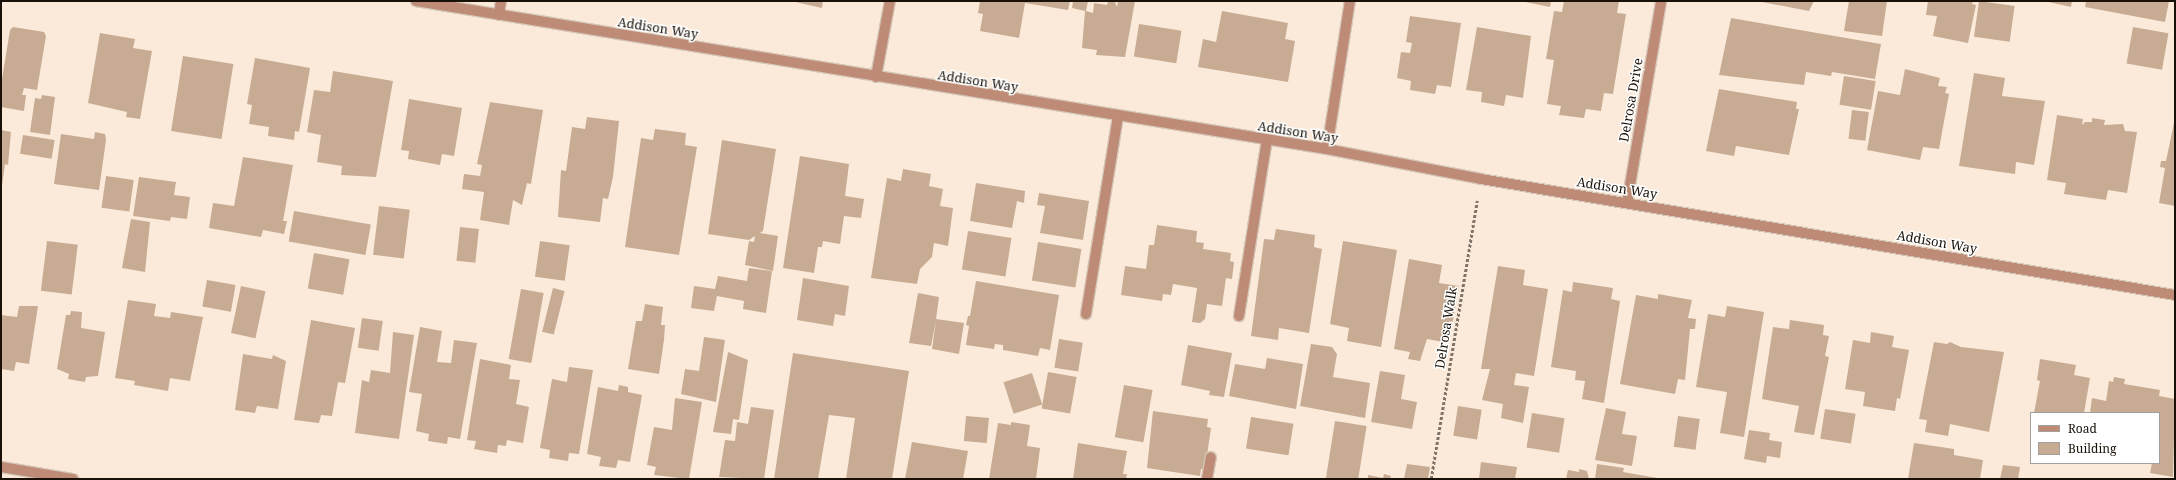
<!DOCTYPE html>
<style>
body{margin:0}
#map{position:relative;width:2176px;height:480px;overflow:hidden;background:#fbeada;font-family:"Noto Serif",serif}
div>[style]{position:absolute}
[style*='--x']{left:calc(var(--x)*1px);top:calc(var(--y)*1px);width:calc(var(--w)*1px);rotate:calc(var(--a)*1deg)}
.building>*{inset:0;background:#c7ac93;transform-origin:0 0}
.path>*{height:2.5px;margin-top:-1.25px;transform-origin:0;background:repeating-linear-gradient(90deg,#807367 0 3px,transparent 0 5px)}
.roads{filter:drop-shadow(1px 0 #d7c7b8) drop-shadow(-1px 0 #d7c7b8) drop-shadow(0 1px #d7c7b8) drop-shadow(0 -1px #d7c7b8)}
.minor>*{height:10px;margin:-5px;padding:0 5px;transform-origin:5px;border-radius:5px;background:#bd8b76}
span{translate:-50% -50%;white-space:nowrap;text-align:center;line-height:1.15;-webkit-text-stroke:3px #fff;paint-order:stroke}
.street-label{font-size:13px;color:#191007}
.frame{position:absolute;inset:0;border:2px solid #191007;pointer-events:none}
.legend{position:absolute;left:2030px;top:412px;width:130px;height:52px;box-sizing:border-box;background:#fff;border:1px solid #a39f9c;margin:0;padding:5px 7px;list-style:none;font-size:12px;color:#191007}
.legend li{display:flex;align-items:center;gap:8px;height:20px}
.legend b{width:20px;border:1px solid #a39f9c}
</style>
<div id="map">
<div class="building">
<i style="clip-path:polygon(791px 1px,823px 1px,822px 8px)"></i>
<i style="clip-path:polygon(980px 1px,1070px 1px,1068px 10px,1025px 3px,1019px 38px,980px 31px,983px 14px,978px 13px)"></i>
<i style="clip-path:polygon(1073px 1px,1088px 1px,1086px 11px,1093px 13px,1094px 3px,1107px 5px,1108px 1px,1115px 2px,1117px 7px,1118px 1px,1135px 1px,1125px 57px,1096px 55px,1097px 50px,1082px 48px,1085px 11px,1072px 8px)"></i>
<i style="clip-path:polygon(1520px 1px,1551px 1px,1550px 7px)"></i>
<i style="clip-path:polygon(1564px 1px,1619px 1px,1617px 13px,1626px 14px,1613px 94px,1604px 93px,1601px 111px,1586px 109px,1584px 118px,1559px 115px,1561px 106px,1547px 104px,1554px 60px,1546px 59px,1554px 11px,1562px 12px)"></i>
<i style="clip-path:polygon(1757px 1px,1814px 1px,1809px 11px)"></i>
<i style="clip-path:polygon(1849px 1px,1887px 1px,1882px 36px,1844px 31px)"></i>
<i style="clip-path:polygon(1928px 1px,1973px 1px,1972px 4px,1976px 5px,1968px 43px,1933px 36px,1937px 16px,1926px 15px)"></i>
<i style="left:1979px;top:1px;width:36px;height:36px;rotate:8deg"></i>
<i style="clip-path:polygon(2044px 1px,2072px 1px,2071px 7px)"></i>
<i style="clip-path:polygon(2086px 1px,2169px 1px,2165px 22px,2085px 7px)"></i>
<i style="clip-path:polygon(1222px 11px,1288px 23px,1285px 39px,1295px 41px,1288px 82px,1198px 67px,1203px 39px,1216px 42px)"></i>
<i style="clip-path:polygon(1410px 16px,1461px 23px,1451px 87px,1437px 85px,1435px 94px,1410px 90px,1411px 81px,1397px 78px,1401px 52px,1410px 53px,1412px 43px,1406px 42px)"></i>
<i style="clip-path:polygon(1731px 18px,1881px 44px,1875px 79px,1832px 72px,1831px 76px,1806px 72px,1804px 85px,1719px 75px)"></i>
<i style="left:1139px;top:24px;width:43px;height:33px;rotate:9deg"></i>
<i style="clip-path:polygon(13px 27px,44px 32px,46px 36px,37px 90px,24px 88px,22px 95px,26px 95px,24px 111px,1px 107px,1px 85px,10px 30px)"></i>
<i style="clip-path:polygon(1477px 27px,1531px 36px,1523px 98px,1506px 95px,1504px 106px,1481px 102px,1482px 92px,1466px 90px)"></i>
<i style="left:2133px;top:27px;width:36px;height:37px;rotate:10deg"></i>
<i style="clip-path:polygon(100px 33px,135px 39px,133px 48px,152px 51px,140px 119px,126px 117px,127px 112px,88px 103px)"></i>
<i style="left:183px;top:56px;width:51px;height:76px;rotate:9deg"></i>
<i style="clip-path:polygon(255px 58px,310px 68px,299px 132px,295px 131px,294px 140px,268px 136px,269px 127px,249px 124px,252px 105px,247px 104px)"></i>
<i style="clip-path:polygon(1905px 69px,1940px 78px,1938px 86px,1947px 87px,1945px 93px,1949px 94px,1939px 149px,1923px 147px,1920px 160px,1867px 150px,1878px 91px,1900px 95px)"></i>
<i style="clip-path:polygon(333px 71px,393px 81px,376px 177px,341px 175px,342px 166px,317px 162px,321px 135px,307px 132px,314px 90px,330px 92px)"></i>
<i style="clip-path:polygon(1974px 73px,2005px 78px,2002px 96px,2045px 101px,2034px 165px,2016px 162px,2015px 174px,1959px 166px)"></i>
<i style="left:1844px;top:76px;width:32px;height:29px;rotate:9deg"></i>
<i style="clip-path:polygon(1719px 89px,1797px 102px,1796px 109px,1799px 109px,1789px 155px,1736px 146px,1734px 156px,1706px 151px)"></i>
<i style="clip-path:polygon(42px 95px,55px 97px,50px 135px,30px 132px,35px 98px,41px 99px)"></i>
<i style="clip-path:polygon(409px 99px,462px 108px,454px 156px,442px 154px,440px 165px,408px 159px,409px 151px,401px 150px)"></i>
<i style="clip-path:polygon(490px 102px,543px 110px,531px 184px,527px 183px,522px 205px,513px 200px,509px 225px,480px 220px,484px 192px,462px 189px,464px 174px,480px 176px,482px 165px,477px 164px)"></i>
<i style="left:1852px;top:110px;width:17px;height:29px;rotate:7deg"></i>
<i style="clip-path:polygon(2057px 115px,2083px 119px,2082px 125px,2085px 122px,2092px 122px,2092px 118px,2105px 120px,2104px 125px,2123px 124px,2125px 131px,2137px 132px,2127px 193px,2108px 190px,2106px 200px,2064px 194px,2066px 183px,2047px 180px)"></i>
<i style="clip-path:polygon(587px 117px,619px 121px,613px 177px,608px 199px,603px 198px,600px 222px,558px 217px,561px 170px,566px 171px,572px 127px,585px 129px)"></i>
<i style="clip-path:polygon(2175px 118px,2175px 206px,2159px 203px,2165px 168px,2160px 167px,2161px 161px,2166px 161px)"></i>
<i style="clip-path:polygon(655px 129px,686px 133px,685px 145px,697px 147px,679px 255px,625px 247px,641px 138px,653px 140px)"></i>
<i style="clip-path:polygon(1px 130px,11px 132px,8px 165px,5px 164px,2px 186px)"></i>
<i style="clip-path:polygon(95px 132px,105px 134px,106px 140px,99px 190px,54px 184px,61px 134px,94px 139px)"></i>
<i style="left:23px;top:135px;width:32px;height:19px;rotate:9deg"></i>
<i style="clip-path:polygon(722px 140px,776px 149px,763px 231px,760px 233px,778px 236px,773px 271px,745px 265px,749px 241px,754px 242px,755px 236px,749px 240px,708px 234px)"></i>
<i style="clip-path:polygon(800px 156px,849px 164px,845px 196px,864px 199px,861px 218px,844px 216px,840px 244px,823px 241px,822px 247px,818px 247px,814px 273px,783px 268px)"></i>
<i style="clip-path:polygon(243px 157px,293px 165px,283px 221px,287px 221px,284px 234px,263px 230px,261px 237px,209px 228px,213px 203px,234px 206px)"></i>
<i style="clip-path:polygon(903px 169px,931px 174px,929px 186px,943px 189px,940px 206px,953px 208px,948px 246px,934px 243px,932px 257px,920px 269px,917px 284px,871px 278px,887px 178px,901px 181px)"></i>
<i style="left:106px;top:176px;width:28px;height:32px;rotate:8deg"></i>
<i style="clip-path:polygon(139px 177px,176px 182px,174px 195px,190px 197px,187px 219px,171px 217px,170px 221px,133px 216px)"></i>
<i style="clip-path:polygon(976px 183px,1025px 191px,1024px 203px,1017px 201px,1012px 228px,970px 221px)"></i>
<i style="clip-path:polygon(1039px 193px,1089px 201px,1083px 240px,1040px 233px,1045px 206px,1037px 205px)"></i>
<i style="left:379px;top:206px;width:31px;height:49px;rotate:7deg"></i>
<i style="left:294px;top:211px;width:78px;height:31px;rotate:10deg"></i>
<i style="clip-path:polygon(131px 219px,150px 222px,145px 272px,122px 268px)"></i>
<i style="clip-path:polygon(1157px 225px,1197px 231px,1196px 242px,1204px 243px,1203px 249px,1231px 253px,1230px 261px,1234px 262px,1232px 279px,1226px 278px,1222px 306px,1207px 304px,1205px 319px,1200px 323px,1192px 322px,1197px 288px,1173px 284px,1171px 295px,1163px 294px,1162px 301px,1121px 295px,1125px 266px,1146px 269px,1149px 245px,1154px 245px)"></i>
<i style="left:460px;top:227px;width:19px;height:34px;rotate:6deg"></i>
<i style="clip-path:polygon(1276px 229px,1315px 235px,1314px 247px,1322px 249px,1309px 333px,1279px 328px,1278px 340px,1251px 336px,1264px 239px,1274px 240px)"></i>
<i style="left:968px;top:231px;width:44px;height:39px;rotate:9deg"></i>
<i style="left:47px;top:241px;width:31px;height:50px;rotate:7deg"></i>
<i style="left:540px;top:241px;width:30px;height:36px;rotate:8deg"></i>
<i style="clip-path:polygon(1343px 241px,1397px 250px,1381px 347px,1347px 341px,1349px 328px,1330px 324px)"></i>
<i style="left:1038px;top:242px;width:44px;height:39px;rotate:9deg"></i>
<i style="left:314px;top:253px;width:36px;height:36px;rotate:10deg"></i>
<i style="clip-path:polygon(1409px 259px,1442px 265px,1439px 283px,1459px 286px,1449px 343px,1427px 339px,1420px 361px,1408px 359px,1410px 352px,1394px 349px)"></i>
<i style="clip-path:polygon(1498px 266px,1525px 270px,1523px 285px,1548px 289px,1534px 376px,1516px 373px,1514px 385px,1529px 387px,1523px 423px,1501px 418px,1503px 404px,1482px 400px,1490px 369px,1481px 369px)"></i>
<i style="clip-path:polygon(749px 268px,772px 271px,766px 313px,743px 309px,744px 301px,717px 296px,714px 311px,691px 308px,694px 286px,715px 289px,718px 276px,747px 281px)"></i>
<i style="clip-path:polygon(803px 278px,849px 286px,845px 316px,835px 314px,833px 326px,797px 320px)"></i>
<i style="left:207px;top:280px;width:29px;height:27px;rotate:10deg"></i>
<i style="clip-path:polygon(976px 281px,1059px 295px,1050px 350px,1040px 348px,1038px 356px,1003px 350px,1003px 345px,995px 344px,994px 349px,966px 345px,969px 326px,966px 325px,968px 316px,970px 316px)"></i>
<i style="clip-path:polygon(1573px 282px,1613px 288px,1611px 299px,1620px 301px,1604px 403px,1582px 399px,1585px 381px,1575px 380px,1576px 371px,1551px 367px,1563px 290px,1572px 292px)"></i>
<i style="left:241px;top:286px;width:25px;height:48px;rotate:12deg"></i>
<i style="left:553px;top:288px;width:12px;height:45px;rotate:14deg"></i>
<i style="left:521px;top:289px;width:23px;height:71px;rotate:10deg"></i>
<i style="clip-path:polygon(918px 293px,939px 297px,936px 319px,964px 323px,959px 354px,932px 349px,936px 321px,931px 346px,909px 343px)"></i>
<i style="clip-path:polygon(1658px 294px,1692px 300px,1688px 318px,1696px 319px,1695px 329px,1690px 329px,1685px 380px,1678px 379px,1675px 394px,1620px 384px,1636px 295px,1658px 299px)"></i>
<i style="clip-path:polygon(128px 300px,156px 304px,154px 316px,170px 318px,171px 312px,203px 317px,190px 381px,170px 378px,168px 391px,134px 385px,135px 381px,115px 378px)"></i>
<i style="clip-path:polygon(645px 304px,663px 307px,661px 325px,665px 325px,664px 340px,659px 374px,628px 369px,636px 321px,642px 321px)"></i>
<i style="clip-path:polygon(19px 306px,38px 306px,29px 364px,16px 362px,14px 371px,1px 369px,1px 315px,17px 317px)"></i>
<i style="clip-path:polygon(1727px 306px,1764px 312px,1744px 437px,1720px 433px,1727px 392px,1696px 387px,1708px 314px,1725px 317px)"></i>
<i style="clip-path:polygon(71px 311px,82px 312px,81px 328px,105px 332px,98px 376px,86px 377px,85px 382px,68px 379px,69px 374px,57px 369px,66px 315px,70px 315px)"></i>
<i style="left:362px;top:318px;width:21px;height:30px;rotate:8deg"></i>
<i style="clip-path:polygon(311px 320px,355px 328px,345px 383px,338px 382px,332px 416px,321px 415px,319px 423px,294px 420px)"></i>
<i style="clip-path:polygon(1790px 320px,1824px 325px,1823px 335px,1829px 336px,1825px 356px,1829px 357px,1814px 435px,1794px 432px,1799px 406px,1762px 399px,1773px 327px,1789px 329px)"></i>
<i style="clip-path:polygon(420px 327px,442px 331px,437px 362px,451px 363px,454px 340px,477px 343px,460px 439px,448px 437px,447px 444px,428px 441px,429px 434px,416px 431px,422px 394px,409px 392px)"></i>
<i style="clip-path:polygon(393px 332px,414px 335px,399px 439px,355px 433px,362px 380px,369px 382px,371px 370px,390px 373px)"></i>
<i style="clip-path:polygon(1871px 332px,1894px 336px,1892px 347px,1909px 350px,1900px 399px,1897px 398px,1895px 411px,1863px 406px,1865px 392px,1845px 389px,1853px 340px,1870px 343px)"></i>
<i style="clip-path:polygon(704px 337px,725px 340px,716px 402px,681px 394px,685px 369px,699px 371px)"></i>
<i style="left:1059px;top:339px;width:24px;height:29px;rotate:9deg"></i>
<i style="clip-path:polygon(1934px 342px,1947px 344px,1950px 342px,1961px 347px,2004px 352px,1989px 432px,1950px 424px,1948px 436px,1925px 432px,1927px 420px,1919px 419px)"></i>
<i style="clip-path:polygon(1311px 344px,1332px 347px,1337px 354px,1333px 377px,1370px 383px,1365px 418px,1300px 406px)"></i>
<i style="clip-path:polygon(1188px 345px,1232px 353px,1224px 397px,1209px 395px,1210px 391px,1181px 385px)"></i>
<i style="clip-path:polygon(728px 352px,748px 360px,739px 420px,733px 419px,731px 434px,713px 432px)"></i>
<i style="clip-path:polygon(793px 353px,909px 371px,892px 479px,846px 479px,855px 418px,829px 415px,818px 479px,774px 479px)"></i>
<i style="clip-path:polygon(243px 354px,272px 359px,273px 355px,286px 361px,278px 409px,257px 406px,255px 413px,235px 410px)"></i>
<i style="clip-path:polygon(1267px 358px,1303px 364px,1296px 409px,1229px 396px,1235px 364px,1265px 369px)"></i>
<i style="clip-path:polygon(480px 359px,511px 365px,509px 379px,520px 380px,516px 404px,529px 407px,523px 443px,507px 440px,506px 446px,498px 445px,497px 453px,474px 449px,476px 441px,467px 440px)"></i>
<i style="clip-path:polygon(2040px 359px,2076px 365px,2074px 375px,2090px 378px,2084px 413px,2034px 413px,2040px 381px,2037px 380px)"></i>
<i style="clip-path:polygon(569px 367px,593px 370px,579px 454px,569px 453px,568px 461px,549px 458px,550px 450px,540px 448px,552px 379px,567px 382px)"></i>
<i style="clip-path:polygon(1380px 371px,1405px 375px,1401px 399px,1417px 402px,1412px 429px,1371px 422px)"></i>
<i style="left:1048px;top:372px;width:29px;height:37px;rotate:10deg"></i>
<i style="left:1032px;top:373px;width:33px;height:30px;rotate:72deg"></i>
<i style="clip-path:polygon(2114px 377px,2125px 379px,2124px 384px,2160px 390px,2159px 396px,2175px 399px,2173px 477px,2150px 473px,2152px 463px,2159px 463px,2159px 413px,2090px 413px,2092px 398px,2106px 401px,2109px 381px,2113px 382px)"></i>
<i style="clip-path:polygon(619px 385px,628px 387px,628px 392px,642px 395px,630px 462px,618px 460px,616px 468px,599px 466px,601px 457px,587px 454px,598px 387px,618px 391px)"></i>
<i style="left:1124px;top:385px;width:29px;height:53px;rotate:10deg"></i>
<i style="clip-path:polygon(675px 398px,702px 402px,689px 479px,654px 475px,656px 467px,647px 465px,654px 427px,672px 430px)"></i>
<i style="left:1458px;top:406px;width:24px;height:30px;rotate:9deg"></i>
<i style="clip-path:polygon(751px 407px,774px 410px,764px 479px,719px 477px,725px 440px,735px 441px,737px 422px,748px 424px)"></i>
<i style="clip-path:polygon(1606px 408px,1626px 412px,1622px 434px,1637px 436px,1632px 466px,1595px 460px)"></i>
<i style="left:1825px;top:409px;width:31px;height:30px;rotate:9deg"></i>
<i style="clip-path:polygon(1153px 411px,1208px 419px,1207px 427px,1211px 428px,1205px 469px,1201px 469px,1200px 476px,1147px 468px)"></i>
<i style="left:1532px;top:413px;width:33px;height:35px;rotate:9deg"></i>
<i style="left:966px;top:416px;width:23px;height:25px;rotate:5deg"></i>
<i style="left:1678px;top:416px;width:22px;height:31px;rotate:8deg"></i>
<i style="left:1251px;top:417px;width:43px;height:32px;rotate:9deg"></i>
<i style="left:1335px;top:421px;width:32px;height:58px;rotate:9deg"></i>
<i style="clip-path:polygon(1011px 422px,1030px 425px,1027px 446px,1040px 448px,1036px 479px,989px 479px,998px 423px,1011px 425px)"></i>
<i style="clip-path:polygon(1749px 430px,1770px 433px,1769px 440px,1782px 442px,1780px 458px,1767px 456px,1766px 463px,1744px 459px)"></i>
<i style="clip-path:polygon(912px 442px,968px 451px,963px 479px,905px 479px)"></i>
<i style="clip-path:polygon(1078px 443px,1127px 451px,1123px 474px,1127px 474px,1126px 479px,1073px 479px)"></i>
<i style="clip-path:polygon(1914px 443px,1954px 449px,1954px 455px,1983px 460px,1980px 479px,1908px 479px)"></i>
<i style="clip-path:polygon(1481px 462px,1517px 467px,1515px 479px,1479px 479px)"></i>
<i style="clip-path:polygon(1407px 464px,1430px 467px,1428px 479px,1404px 479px)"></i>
<i style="clip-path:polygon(1597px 464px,1624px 468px,1623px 472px,1663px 479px,1595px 479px)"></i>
<i style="clip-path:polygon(2003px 465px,2020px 467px,2018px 479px,2000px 479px)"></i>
<i style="clip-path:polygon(1579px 469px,1587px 471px,1589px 479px,1566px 479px,1568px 470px,1579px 472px)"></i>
<i style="clip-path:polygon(1384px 474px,1391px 476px,1390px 479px,1368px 479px,1368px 475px,1383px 478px)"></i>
</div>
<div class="path">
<i style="--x:1431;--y:479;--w:282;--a:-80.6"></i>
</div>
<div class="roads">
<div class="minor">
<i style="--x:416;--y:1;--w:923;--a:9.23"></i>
<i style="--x:1327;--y:149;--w:157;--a:11"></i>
<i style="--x:1481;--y:179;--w:704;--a:9.49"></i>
<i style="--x:499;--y:15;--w:14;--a:-82"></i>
<i style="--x:876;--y:77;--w:77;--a:-79.6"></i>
<i style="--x:1327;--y:149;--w:150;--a:-81.2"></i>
<i style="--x:1627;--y:203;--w:205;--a:-80.4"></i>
<i style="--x:1086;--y:314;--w:200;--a:-80.8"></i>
<i style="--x:1239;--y:316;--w:178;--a:-81"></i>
<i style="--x:1;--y:467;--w:73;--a:9.5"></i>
<i style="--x:1207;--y:479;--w:22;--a:-80"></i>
</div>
</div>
<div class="street-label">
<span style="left:658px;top:28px;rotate:9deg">Addison Way</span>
<span style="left:978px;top:81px;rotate:9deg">Addison Way</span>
<span style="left:1631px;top:100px;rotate:-80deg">Delrosa Drive</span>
<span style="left:1298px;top:132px;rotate:9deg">Addison Way</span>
<span style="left:1617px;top:188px;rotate:9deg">Addison Way</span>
<span style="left:1937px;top:242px;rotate:10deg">Addison Way</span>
<span style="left:1446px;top:328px;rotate:-81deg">Delrosa Walk</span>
</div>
<div class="frame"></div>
<ul class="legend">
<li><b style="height:5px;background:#bd8b76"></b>Road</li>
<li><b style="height:11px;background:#c7ac93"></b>Building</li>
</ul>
</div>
